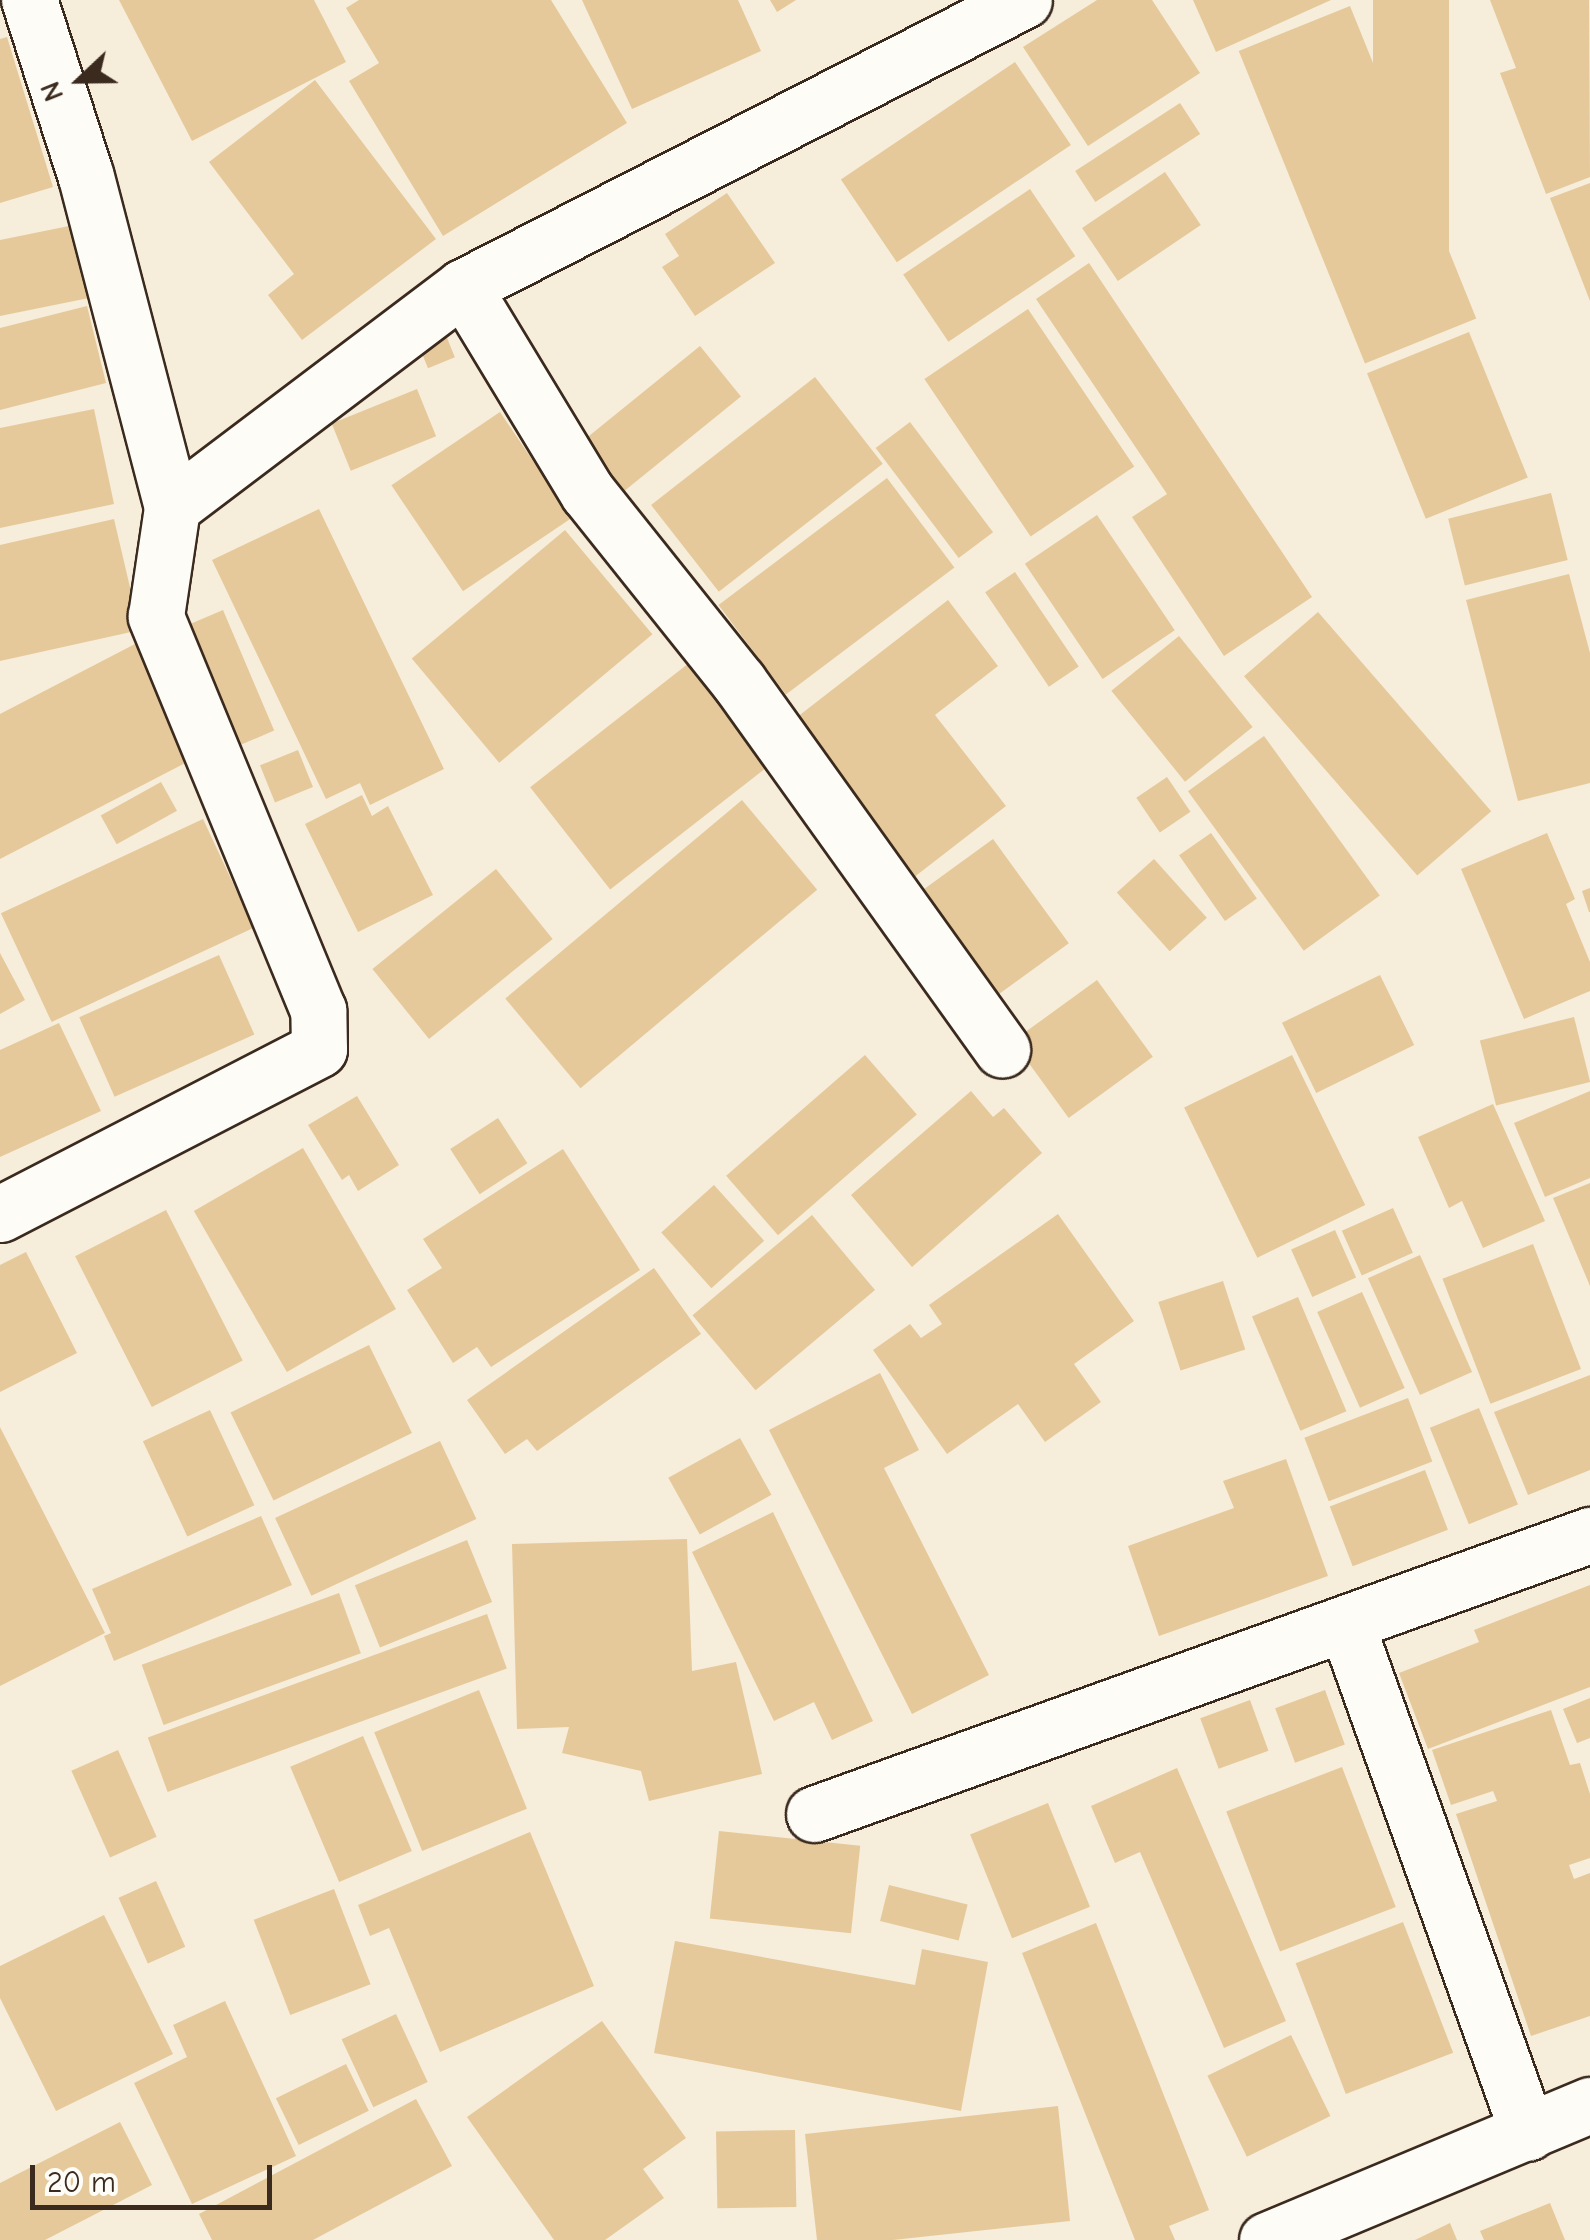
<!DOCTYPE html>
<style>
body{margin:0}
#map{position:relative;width:1590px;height:2240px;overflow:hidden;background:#f6eddb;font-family:"Comic Neue",sans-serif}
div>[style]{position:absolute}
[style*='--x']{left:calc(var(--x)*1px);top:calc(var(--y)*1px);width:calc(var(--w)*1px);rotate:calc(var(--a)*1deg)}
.building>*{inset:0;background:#e6c99a;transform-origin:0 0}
.roads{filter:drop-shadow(2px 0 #3b2a1e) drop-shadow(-2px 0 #3b2a1e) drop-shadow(0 2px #3b2a1e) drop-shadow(0 -2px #3b2a1e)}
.minor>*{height:55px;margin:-27.5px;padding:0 27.5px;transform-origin:27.5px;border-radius:27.5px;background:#fdfcf7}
span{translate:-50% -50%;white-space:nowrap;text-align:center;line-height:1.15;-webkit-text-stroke:8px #fdfcf7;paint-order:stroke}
.north{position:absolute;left:30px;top:30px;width:100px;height:100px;-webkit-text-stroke:8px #fdfcf7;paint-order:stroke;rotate:248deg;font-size:28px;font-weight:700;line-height:40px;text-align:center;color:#3b2a1e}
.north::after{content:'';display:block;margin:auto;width:35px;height:45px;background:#3b2a1e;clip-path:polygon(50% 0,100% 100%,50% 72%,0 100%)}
.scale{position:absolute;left:30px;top:2165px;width:242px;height:45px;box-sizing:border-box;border:5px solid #3b2a1e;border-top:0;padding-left:12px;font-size:30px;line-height:35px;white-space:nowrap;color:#3b2a1e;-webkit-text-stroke:8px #fdfcf7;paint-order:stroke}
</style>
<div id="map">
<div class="building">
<i style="clip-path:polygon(119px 0,314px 0,346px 62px,192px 141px)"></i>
<i style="clip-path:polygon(359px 0,551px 0,627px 123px,443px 236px,349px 81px,379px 63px,346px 8px)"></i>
<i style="clip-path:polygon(582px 0,738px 0,761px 51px,632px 109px)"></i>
<i style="clip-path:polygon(770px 0,796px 0,777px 12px)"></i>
<i style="clip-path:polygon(1097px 0,1152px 0,1200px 73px,1088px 146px,1023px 47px)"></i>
<i style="clip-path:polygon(1193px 0,1331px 0,1216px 52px)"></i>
<i style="left:1373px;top:0;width:76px;height:258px"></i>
<i style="clip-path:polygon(1490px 0,1589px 0,1590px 177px,1546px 194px,1500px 73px,1516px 68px)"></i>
<i style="left:1350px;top:6px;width:337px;height:120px;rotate:68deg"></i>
<i style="clip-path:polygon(7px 37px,53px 187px,0 203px,0 39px)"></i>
<i style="left:1015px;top:62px;width:100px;height:210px;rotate:56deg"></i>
<i style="clip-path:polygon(315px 80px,436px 239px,302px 340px,268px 295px,294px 274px,209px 162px)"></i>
<i style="left:1180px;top:103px;width:37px;height:125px;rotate:57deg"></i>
<i style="left:1165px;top:172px;width:64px;height:100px;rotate:56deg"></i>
<i style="clip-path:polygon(1590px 183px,1590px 301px,1550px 198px)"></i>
<i style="left:1030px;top:189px;width:81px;height:153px;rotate:56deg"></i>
<i style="clip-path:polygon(727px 193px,775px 263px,695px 316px,662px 267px,679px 256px,665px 234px)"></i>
<i style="clip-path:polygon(74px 225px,89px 298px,0 316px,0 240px)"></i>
<i style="clip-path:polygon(1089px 263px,1312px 597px,1224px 656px,1132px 517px,1167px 494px,1036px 299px)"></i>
<i style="clip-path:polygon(87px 306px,106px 383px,0 410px,0 328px)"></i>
<i style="left:1028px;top:309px;width:190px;height:125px;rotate:56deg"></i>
<i style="left:441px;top:323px;width:37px;height:29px;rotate:68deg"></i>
<i style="left:1469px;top:332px;width:157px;height:110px;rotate:68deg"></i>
<i style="left:700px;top:346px;width:65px;height:154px;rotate:51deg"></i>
<i style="left:815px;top:377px;width:110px;height:208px;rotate:52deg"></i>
<i style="left:417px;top:389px;width:51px;height:92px;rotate:68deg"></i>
<i style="clip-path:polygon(94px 409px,114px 504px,0 528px,0 428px)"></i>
<i style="left:500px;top:412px;width:128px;height:131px;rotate:56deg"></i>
<i style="left:910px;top:422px;width:138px;height:43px;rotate:53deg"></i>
<i style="left:887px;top:478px;width:112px;height:211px;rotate:53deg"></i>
<i style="left:1551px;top:493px;width:69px;height:106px;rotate:76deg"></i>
<i style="clip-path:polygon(319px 509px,444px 769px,370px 805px,360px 783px,326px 799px,212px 560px)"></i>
<i style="left:1097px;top:515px;width:139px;height:87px;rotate:56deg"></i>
<i style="clip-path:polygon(114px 519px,140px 630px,0 661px,0 545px)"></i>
<i style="left:565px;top:530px;width:136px;height:200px;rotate:50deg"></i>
<i style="left:1015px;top:572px;width:114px;height:36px;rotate:56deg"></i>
<i style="clip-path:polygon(1569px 574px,1590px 653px,1590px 783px,1518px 801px,1466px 600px)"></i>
<i style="clip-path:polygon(948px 600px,998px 666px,935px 715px,1006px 806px,913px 878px,792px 721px)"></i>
<i style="left:223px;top:610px;width:131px;height:51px;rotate:67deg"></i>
<i style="left:1318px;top:612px;width:264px;height:98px;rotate:49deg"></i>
<i style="left:1179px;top:636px;width:117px;height:87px;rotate:51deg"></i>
<i style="clip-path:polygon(135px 644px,193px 759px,0 859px,0 714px)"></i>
<i style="left:698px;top:656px;width:130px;height:213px;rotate:52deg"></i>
<i style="left:1264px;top:736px;width:197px;height:94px;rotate:54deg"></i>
<i style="left:298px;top:750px;width:40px;height:41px;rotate:68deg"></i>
<i style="left:1167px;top:777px;width:42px;height:37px;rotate:56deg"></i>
<i style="left:161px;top:782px;width:33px;height:69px;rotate:61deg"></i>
<i style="clip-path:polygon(362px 795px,372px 816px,388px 806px,433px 895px,358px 932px,305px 824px)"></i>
<i style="left:742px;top:800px;width:117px;height:309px;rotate:50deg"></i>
<i style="left:203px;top:819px;width:120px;height:223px;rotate:65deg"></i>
<i style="left:1211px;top:833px;width:80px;height:39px;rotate:55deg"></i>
<i style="clip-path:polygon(1547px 833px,1575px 899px,1566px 904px,1590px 962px,1590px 991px,1524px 1019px,1461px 869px)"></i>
<i style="left:993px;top:839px;width:129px;height:94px;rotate:54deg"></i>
<i style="left:1154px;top:859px;width:79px;height:50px;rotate:48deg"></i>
<i style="left:496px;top:869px;width:90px;height:159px;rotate:51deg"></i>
<i style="clip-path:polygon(1590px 888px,1590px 912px,1589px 912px,1582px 891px)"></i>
<i style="clip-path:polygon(0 953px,25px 1000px,0 1014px)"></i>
<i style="left:219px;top:955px;width:87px;height:153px;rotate:66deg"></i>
<i style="left:1380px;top:975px;width:78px;height:109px;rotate:64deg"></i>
<i style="left:1097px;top:980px;width:95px;height:104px;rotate:54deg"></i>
<i style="left:1574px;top:1017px;width:67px;height:97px;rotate:76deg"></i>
<i style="clip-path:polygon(59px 1023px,101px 1111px,0 1157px,0 1050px)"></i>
<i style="left:865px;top:1055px;width:79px;height:184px;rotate:49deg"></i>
<i style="left:1292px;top:1055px;width:167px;height:120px;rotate:64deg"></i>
<i style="clip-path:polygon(971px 1091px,993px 1117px,1004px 1108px,1042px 1153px,912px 1267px,851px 1195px)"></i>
<i style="clip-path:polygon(1590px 1091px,1590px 1178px,1545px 1197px,1514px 1123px)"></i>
<i style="clip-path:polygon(357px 1096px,399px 1165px,358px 1191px,349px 1175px,342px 1180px,308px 1125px)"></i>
<i style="clip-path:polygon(1493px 1104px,1545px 1221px,1483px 1248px,1462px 1201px,1449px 1208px,1418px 1137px)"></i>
<i style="left:498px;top:1118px;width:54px;height:57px;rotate:57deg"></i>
<i style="left:303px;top:1148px;width:186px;height:126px;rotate:60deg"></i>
<i style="clip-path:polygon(563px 1149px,640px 1270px,491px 1367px,477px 1347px,453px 1363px,407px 1290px,442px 1268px,423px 1239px)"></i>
<i style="clip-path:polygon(1590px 1183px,1590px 1286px,1553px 1198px)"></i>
<i style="left:714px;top:1185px;width:75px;height:71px;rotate:48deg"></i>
<i style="left:1393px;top:1208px;width:49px;height:56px;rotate:66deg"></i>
<i style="left:166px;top:1210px;width:169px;height:102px;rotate:63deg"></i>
<i style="clip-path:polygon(1058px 1214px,1134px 1321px,1074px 1364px,1101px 1402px,1045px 1442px,1018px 1404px,947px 1454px,873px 1350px,910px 1324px,921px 1338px,942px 1324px,929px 1305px)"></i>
<i style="left:812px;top:1215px;width:98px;height:156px;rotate:50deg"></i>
<i style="left:1335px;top:1230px;width:52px;height:48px;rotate:66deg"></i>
<i style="left:1533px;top:1244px;width:134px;height:97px;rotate:69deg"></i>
<i style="clip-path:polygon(26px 1252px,77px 1353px,0 1392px,0 1265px)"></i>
<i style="left:1420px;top:1255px;width:128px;height:57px;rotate:66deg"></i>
<i style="clip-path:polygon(654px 1268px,701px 1334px,537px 1451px,527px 1439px,505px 1454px,467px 1400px)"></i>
<i style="left:1223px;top:1281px;width:72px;height:68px;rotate:72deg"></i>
<i style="left:1362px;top:1292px;width:105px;height:49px;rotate:66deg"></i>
<i style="left:1298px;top:1297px;width:124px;height:50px;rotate:67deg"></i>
<i style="left:369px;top:1345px;width:98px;height:154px;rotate:64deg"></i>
<i style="clip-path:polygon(880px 1373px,919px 1450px,884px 1468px,989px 1675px,912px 1714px,769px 1430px)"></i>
<i style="clip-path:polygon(1590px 1375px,1590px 1470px,1528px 1495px,1494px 1412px)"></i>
<i style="left:1408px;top:1398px;width:68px;height:111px;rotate:69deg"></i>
<i style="left:1479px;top:1408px;width:104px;height:53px;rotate:68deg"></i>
<i style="left:210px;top:1410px;width:105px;height:74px;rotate:65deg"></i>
<i style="clip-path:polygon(0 1427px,105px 1633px,0 1686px)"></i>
<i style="left:740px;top:1438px;width:65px;height:82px;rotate:61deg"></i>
<i style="left:440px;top:1441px;width:86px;height:182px;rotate:65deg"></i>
<i style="clip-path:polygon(1286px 1459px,1328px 1576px,1159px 1636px,1128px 1546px,1234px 1508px,1223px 1481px)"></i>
<i style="left:1425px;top:1470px;width:64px;height:102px;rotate:69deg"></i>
<i style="clip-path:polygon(773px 1512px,873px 1721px,832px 1740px,814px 1702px,774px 1721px,692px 1552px)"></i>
<i style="clip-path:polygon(261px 1516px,292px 1585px,114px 1661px,104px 1636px,111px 1633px,92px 1589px)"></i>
<i style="clip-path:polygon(687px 1539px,692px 1671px,736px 1662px,762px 1774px,649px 1801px,641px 1771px,562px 1753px,569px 1727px,517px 1729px,512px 1544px)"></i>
<i style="left:467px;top:1540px;width:67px;height:121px;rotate:68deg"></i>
<i style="clip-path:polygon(1590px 1585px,1590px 1687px,1428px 1749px,1399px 1673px,1479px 1642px,1474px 1630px)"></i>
<i style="left:339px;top:1593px;width:64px;height:210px;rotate:70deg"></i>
<i style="left:487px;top:1614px;width:58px;height:361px;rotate:70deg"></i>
<i style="left:479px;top:1690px;width:128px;height:113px;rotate:68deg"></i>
<i style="left:1325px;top:1690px;width:58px;height:53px;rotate:70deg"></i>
<i style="clip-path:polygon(1590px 1698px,1590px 1738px,1577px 1743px,1563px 1709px)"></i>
<i style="left:1250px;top:1700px;width:54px;height:53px;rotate:70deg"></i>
<i style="clip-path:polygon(1551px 1710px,1570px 1765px,1580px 1763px,1590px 1794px,1590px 1858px,1569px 1865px,1574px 1879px,1590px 1873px,1590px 2016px,1531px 2036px,1456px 1814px,1497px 1801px,1493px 1791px,1451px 1805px,1432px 1750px)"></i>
<i style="left:363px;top:1736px;width:125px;height:79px;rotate:67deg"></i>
<i style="left:118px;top:1750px;width:95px;height:51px;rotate:66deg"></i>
<i style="left:1342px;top:1767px;width:150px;height:124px;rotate:69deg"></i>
<i style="clip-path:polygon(1177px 1768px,1286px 2021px,1224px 2048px,1140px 1852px,1115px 1863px,1091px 1806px)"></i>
<i style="left:1048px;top:1803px;width:112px;height:84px;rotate:68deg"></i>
<i style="left:719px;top:1831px;width:142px;height:88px;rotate:6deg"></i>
<i style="clip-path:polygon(530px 1832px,594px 1986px,440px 2052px,389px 1928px,370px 1936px,358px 1905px)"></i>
<i style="left:156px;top:1881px;width:72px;height:41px;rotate:66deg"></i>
<i style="left:889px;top:1885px;width:81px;height:37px;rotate:14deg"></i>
<i style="left:334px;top:1889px;width:102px;height:86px;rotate:69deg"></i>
<i style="clip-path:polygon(104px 1915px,173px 2054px,56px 2111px,0 1998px,0 1966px)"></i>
<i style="left:1403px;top:1922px;width:140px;height:115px;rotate:69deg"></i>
<i style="clip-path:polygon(1096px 1923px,1209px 2210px,1169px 2226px,1175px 2240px,1135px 2240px,1022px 1953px)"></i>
<i style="clip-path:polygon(675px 1941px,915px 1985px,922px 1949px,988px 1962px,961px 2111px,654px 2053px)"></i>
<i style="clip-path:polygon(225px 2001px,296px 2156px,192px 2204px,134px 2083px,187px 2057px,173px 2025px)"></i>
<i style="left:396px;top:2014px;width:75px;height:60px;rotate:65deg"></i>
<i style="clip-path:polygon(602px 2021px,686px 2138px,643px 2169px,664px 2198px,605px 2240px,554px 2240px,467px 2117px)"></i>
<i style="left:1291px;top:2035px;width:90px;height:93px;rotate:64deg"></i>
<i style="left:346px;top:2064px;width:52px;height:78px;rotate:64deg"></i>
<i style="clip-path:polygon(416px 2099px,452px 2166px,313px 2240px,212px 2240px,199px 2214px)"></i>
<i style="clip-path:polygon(1058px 2106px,1070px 2221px,893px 2240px,817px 2240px,805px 2134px)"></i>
<i style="clip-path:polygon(120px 2122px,152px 2185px,45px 2240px,0 2240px,0 2183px)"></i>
<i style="left:795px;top:2130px;width:77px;height:79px;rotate:89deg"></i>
<i style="clip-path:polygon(1550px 2203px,1565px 2240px,1484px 2240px,1480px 2231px)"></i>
<i style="clip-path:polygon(1450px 2223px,1457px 2240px,1415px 2240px)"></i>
</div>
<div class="roads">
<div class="minor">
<i style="--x:463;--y:287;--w:241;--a:58.8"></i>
<i style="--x:588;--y:493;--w:242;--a:51.4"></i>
<i style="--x:739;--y:682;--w:452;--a:54.4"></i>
<i style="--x:172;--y:507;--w:365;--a:-37.1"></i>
<i style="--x:463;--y:287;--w:630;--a:-27.09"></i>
<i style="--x:0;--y:1214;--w:359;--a:-27.3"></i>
<i style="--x:319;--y:1049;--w:39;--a:-91"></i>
<i style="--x:318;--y:1010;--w:426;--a:-112.4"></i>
<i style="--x:156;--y:616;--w:110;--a:-81.6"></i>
<i style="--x:172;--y:507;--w:344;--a:-104.6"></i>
<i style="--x:85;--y:174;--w:183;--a:-107.8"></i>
<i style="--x:1347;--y:1626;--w:538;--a:70.35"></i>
<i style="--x:814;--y:1814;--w:825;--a:-19.78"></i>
<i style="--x:1267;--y:2240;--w:350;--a:-22.7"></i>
</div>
</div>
<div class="north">N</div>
<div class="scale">20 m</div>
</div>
